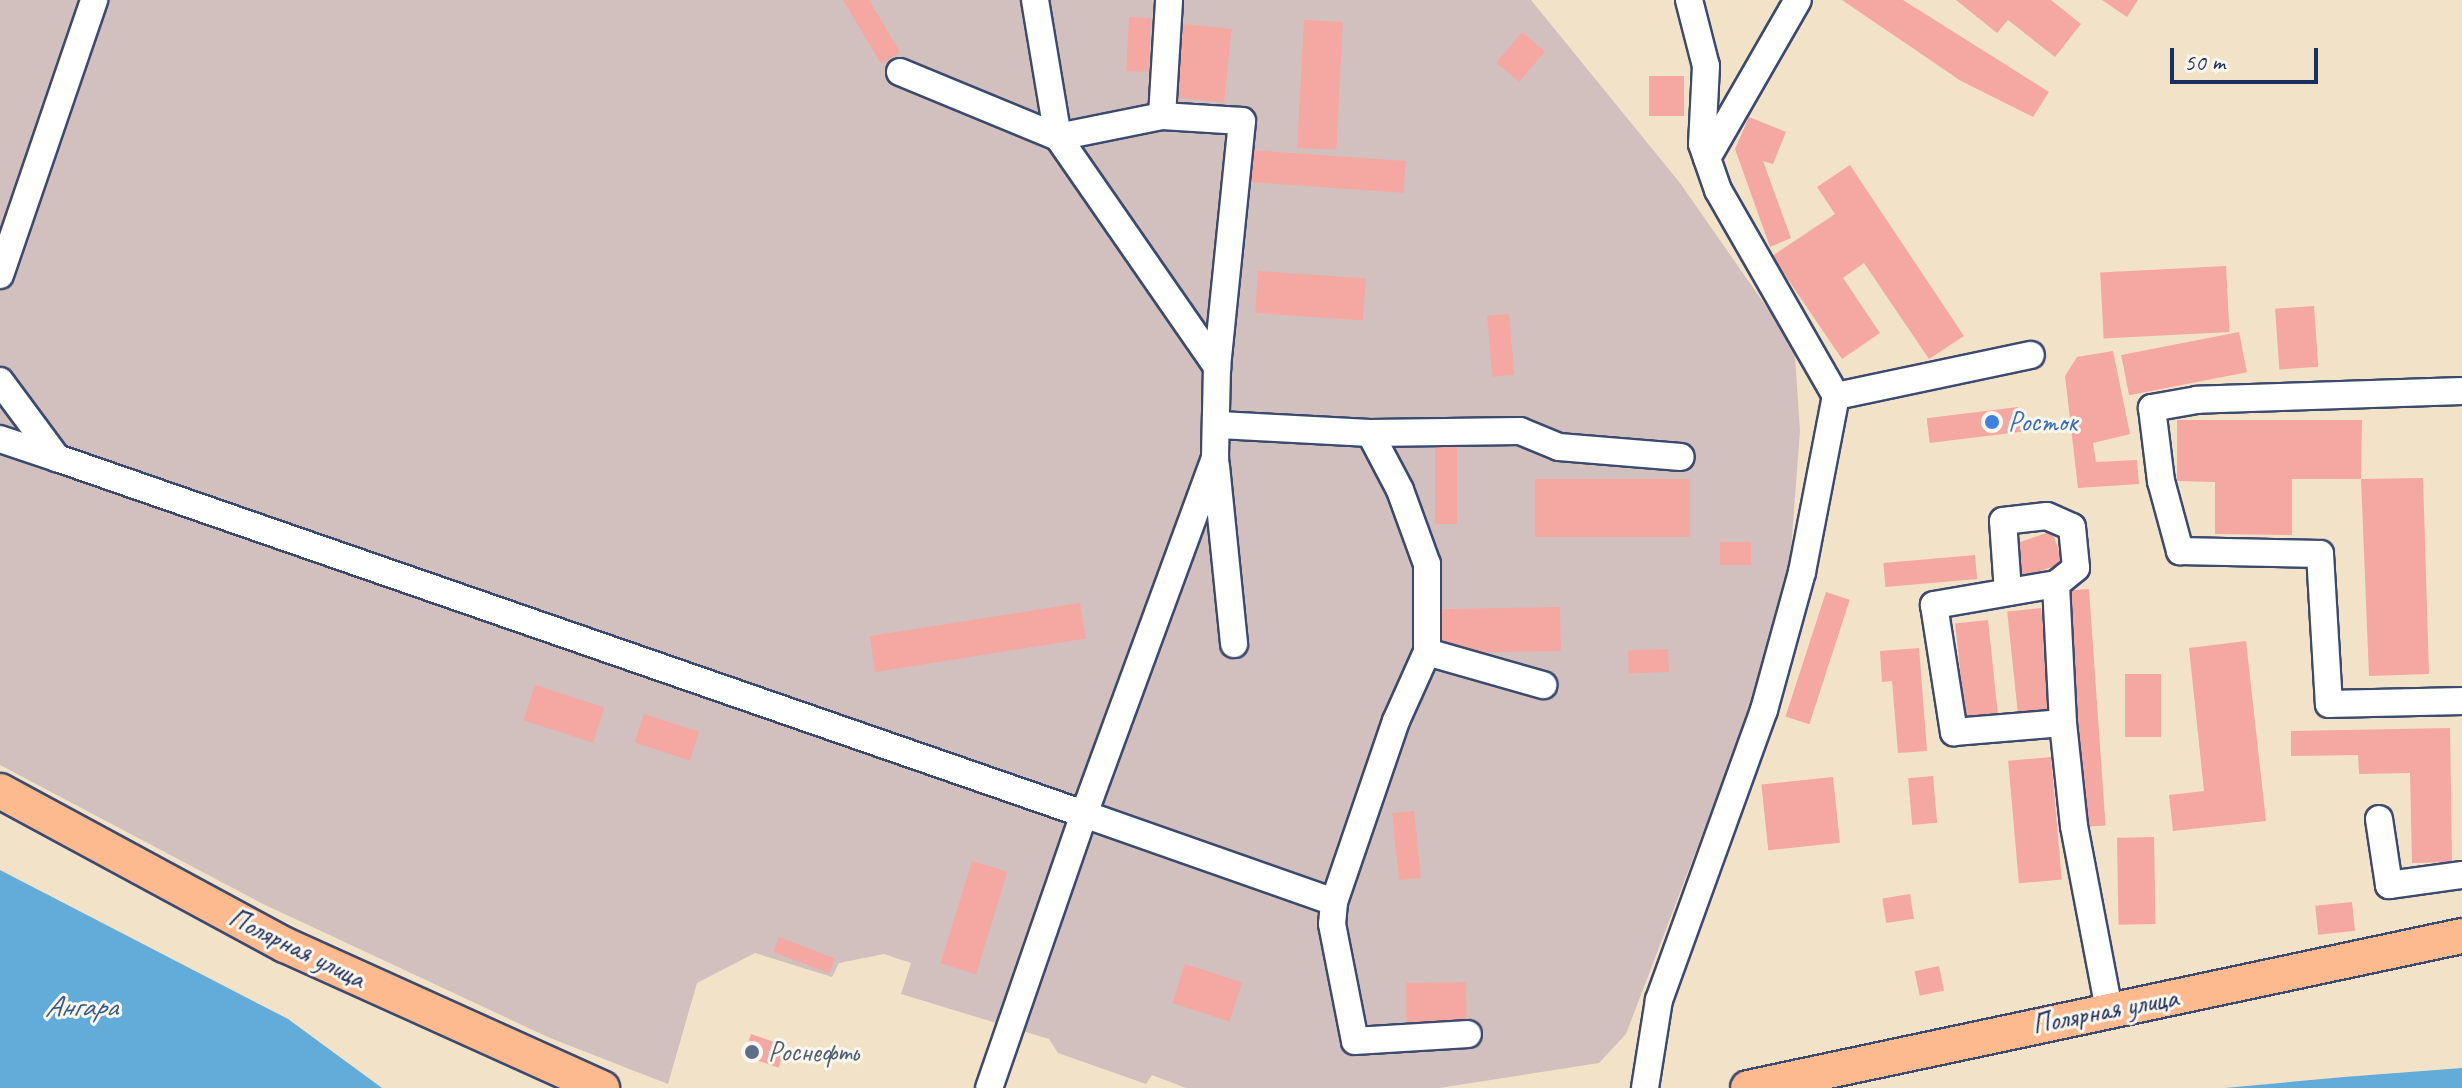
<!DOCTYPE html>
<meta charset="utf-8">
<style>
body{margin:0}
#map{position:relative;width:2462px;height:1088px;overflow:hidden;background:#f2e3c8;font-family:Caveat,sans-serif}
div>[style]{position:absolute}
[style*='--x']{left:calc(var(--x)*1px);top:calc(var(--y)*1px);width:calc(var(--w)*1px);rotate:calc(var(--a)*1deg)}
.industrial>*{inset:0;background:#d1c0bd}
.water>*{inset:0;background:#61acd9}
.building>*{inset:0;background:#f5a7a2;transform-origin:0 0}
.roads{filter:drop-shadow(2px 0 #3b4a6e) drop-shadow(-2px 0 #3b4a6e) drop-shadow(0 2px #3b4a6e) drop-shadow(0 -2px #3b4a6e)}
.minor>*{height:26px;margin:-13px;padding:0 13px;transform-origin:13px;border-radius:13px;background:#fff}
.major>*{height:34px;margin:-17px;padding:0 17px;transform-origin:17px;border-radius:17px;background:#fcba8e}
.dots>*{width:22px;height:22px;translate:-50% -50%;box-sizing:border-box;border:4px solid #fbf7ec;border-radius:50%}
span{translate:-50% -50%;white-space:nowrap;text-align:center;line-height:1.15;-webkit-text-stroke:6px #fbf7ec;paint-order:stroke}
.shop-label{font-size:28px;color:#366cbe}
.left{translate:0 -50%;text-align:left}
.street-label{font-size:28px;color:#1b2f5e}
.service-label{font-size:28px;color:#4e5e75}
.water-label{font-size:30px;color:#345b89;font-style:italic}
.scale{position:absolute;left:2170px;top:48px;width:148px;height:36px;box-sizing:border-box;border:4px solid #1b2f5e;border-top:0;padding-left:10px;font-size:24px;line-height:28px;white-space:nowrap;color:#1b2f5e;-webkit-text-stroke:6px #fbf7ec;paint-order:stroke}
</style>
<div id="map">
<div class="industrial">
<i style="clip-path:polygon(0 0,1531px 0,1680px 183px,1784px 332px,1795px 356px,1800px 431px,1789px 576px,1752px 704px,1626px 1034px,1599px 1063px,1439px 1088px,1186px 1088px,1152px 1075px,1146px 1084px,1058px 1053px,1049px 1039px,901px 994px,911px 963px,884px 954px,839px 963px,832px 977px,755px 953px,697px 983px,668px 1084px,550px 1038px,261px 903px,0 765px)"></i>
</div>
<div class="water">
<i style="clip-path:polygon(0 870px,288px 1019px,382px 1088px,0 1088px)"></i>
<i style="clip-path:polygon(2462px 1068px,2462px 1088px,2225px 1088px,2344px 1077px)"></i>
</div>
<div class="building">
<i style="clip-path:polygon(843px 0,869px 0,900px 52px,881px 64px)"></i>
<i style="clip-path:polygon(1842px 0,1903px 0,2049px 92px,2033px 117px,1961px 81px)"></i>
<i style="clip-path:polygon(1956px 0,2051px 0,2081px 24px,2055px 57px,2008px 20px,1997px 33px)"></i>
<i style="clip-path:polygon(2102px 0,2138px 0,2127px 17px)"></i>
<i style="left:1129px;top:17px;width:22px;height:54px;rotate:3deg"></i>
<i style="left:1304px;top:20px;width:39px;height:128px;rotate:3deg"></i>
<i style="left:1184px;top:24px;width:48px;height:74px;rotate:6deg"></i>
<i style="left:1522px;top:32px;width:30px;height:40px;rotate:40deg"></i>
<i style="left:1649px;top:76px;width:35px;height:40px"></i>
<i style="clip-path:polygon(1749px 117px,1786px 132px,1773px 164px,1763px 161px,1791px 238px,1770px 247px,1735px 149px)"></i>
<i style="left:1249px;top:150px;width:157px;height:32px;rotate:4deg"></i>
<i style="clip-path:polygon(1850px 165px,1964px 336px,1929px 359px,1864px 263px,1843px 278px,1880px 333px,1842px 359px,1772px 256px,1835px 214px,1817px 187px)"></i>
<i style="left:2226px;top:266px;width:66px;height:126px;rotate:87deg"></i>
<i style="left:1258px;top:271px;width:108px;height:42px;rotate:4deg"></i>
<i style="left:2314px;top:306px;width:61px;height:39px;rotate:86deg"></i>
<i style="left:1509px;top:314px;width:61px;height:22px;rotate:85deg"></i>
<i style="left:2239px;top:332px;width:41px;height:120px;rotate:79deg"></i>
<i style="clip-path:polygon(2113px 351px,2130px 434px,2093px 443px,2096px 462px,2137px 460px,2139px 484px,2078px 488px,2065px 376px,2077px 357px)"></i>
<i style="left:2018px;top:407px;width:25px;height:92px;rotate:83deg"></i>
<i style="clip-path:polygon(2177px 420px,2362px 420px,2361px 479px,2423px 478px,2429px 674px,2369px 676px,2361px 479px,2292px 479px,2292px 535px,2215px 534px,2215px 482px,2177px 481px)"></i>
<i style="left:1435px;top:446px;width:22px;height:78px"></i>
<i style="left:1690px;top:479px;width:58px;height:155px;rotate:90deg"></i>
<i style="left:2052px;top:531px;width:34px;height:45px;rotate:71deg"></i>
<i style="left:1720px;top:542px;width:31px;height:23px"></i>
<i style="left:1975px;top:555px;width:24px;height:92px;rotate:85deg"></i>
<i style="left:2089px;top:589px;width:237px;height:26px;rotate:86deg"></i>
<i style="left:1826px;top:592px;width:25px;height:131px;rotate:18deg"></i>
<i style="left:1080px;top:603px;width:36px;height:213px;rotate:81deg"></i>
<i style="left:1560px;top:607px;width:44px;height:122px;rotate:89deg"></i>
<i style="left:2041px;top:608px;width:103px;height:34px;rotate:84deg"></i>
<i style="left:1988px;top:620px;width:98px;height:33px;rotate:84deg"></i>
<i style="clip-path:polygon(2246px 641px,2266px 821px,2173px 831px,2169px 795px,2204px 791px,2189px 648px)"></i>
<i style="clip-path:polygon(1919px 648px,1927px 751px,1898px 753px,1892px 681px,1882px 682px,1880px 651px)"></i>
<i style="left:1668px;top:649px;width:23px;height:40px;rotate:88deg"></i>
<i style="left:2125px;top:674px;width:36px;height:63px"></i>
<i style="left:535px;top:685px;width:73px;height:37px;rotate:18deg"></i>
<i style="left:644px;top:714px;width:58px;height:30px;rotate:18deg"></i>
<i style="clip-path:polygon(2450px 728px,2452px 862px,2412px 863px,2410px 773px,2359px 774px,2358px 755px,2291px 756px,2291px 731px)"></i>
<i style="left:2051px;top:757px;width:123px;height:43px;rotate:85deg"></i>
<i style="left:1933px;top:776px;width:47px;height:25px;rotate:85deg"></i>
<i style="left:1833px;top:777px;width:66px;height:72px;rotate:84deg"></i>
<i style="left:1414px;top:811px;width:67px;height:22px;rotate:84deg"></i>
<i style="left:2154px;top:837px;width:87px;height:37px;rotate:89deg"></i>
<i style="left:972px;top:861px;width:37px;height:107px;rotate:17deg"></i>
<i style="left:1910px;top:894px;width:25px;height:28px;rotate:81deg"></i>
<i style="left:2352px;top:902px;width:29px;height:37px;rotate:84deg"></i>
<i style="left:779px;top:937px;width:60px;height:16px;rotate:21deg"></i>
<i style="left:1185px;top:964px;width:60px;height:41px;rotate:18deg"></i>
<i style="left:1939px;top:966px;width:25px;height:25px;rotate:78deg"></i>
<i style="left:1466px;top:982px;width:39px;height:60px;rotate:89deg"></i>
<i style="left:751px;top:1034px;width:37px;height:23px;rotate:19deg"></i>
</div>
<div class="roads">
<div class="minor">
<i style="--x:1035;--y:0;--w:139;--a:80.5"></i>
<i style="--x:1058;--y:137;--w:280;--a:55.3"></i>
<i style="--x:1217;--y:367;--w:91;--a:91.3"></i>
<i style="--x:1215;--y:458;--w:379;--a:110.2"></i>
<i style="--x:1084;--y:814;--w:265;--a:19.4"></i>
<i style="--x:1334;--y:902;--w:191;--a:-71.1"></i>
<i style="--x:1396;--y:721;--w:76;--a:-65.8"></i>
<i style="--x:1427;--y:652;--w:121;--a:15.9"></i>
<i style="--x:1689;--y:0;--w:68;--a:75.6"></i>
<i style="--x:1706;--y:66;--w:78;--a:92.9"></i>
<i style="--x:1702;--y:144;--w:49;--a:70.8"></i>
<i style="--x:1718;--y:190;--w:237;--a:60.2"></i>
<i style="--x:900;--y:72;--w:171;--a:22.4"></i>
<i style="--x:1058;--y:137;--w:106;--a:-11.4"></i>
<i style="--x:1162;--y:116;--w:116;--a:-86.5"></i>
<i style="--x:1162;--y:116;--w:80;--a:3.6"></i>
<i style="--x:1242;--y:121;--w:247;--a:95.8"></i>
<i style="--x:1707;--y:158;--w:182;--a:-60.1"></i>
<i style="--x:0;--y:275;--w:291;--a:-71.1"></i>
<i style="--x:0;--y:381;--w:96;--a:53.5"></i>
<i style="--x:57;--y:458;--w:1087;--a:19.12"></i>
<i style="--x:1084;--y:814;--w:290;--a:109.1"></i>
<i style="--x:2462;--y:391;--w:265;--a:178.1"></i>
<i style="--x:2197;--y:400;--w:46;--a:169.9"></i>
<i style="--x:2152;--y:408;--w:74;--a:83"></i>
<i style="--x:2161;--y:481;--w:73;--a:74.8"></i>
<i style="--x:2180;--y:551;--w:140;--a:1.2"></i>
<i style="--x:2320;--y:554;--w:150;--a:86.6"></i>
<i style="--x:2329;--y:704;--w:133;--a:-1.3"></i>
<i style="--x:1219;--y:425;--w:151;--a:3"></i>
<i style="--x:1370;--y:433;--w:150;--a:-0.8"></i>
<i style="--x:1520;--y:431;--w:42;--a:22.3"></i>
<i style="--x:1559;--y:447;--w:122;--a:4.7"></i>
<i style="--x:1370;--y:433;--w:64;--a:62.2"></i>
<i style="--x:1400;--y:490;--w:79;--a:70"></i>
<i style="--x:1427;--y:564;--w:88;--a:90"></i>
<i style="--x:0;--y:439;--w:60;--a:18.4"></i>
<i style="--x:1216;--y:466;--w:179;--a:84.2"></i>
<i style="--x:2008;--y:592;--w:71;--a:-94"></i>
<i style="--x:2003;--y:521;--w:44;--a:-6.5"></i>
<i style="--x:2047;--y:516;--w:27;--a:24"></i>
<i style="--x:2072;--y:527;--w:41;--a:84.4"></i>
<i style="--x:2076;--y:568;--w:26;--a:141"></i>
<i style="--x:2063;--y:723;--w:139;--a:-92.9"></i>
<i style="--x:2056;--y:584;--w:124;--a:170.2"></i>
<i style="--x:1934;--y:605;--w:129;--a:81.1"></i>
<i style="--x:1954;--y:732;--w:109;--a:-4.7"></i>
<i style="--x:2063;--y:723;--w:104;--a:83.9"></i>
<i style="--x:2074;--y:826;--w:187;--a:79.2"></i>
<i style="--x:2379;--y:819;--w:67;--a:81.4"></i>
<i style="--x:2389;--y:885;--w:74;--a:-7.8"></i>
<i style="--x:1334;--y:902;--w:22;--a:95"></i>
<i style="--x:1332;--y:924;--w:119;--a:78.9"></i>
<i style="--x:1355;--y:1041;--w:113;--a:-3.5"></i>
<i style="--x:1645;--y:1088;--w:89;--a:-81"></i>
<i style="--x:1659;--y:1000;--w:308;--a:-70.1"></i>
<i style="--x:1764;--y:710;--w:143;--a:-74.6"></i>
<i style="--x:1802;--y:572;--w:179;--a:-79.1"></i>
<i style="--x:1836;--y:396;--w:199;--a:-11.9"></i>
</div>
<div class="major">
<i style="--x:0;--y:791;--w:324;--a:28.4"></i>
<i style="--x:285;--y:945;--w:348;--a:24.3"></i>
<i style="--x:1748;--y:1088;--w:730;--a:-12.02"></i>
</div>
</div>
<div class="dots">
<i style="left:1992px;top:422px;background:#3f7fe0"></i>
<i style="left:752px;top:1052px;background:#5c6f8a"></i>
</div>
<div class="shop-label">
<span class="left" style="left:2008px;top:422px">Росток</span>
</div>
<div class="street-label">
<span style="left:297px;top:948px;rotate:26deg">Полярная улица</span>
<span style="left:2105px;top:1011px;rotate:-11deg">Полярная улица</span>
</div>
<div class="service-label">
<span class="left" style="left:768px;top:1052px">Роснефть</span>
</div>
<div class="water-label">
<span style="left:81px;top:1006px">Ангара</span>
</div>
<div class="scale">50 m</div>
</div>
